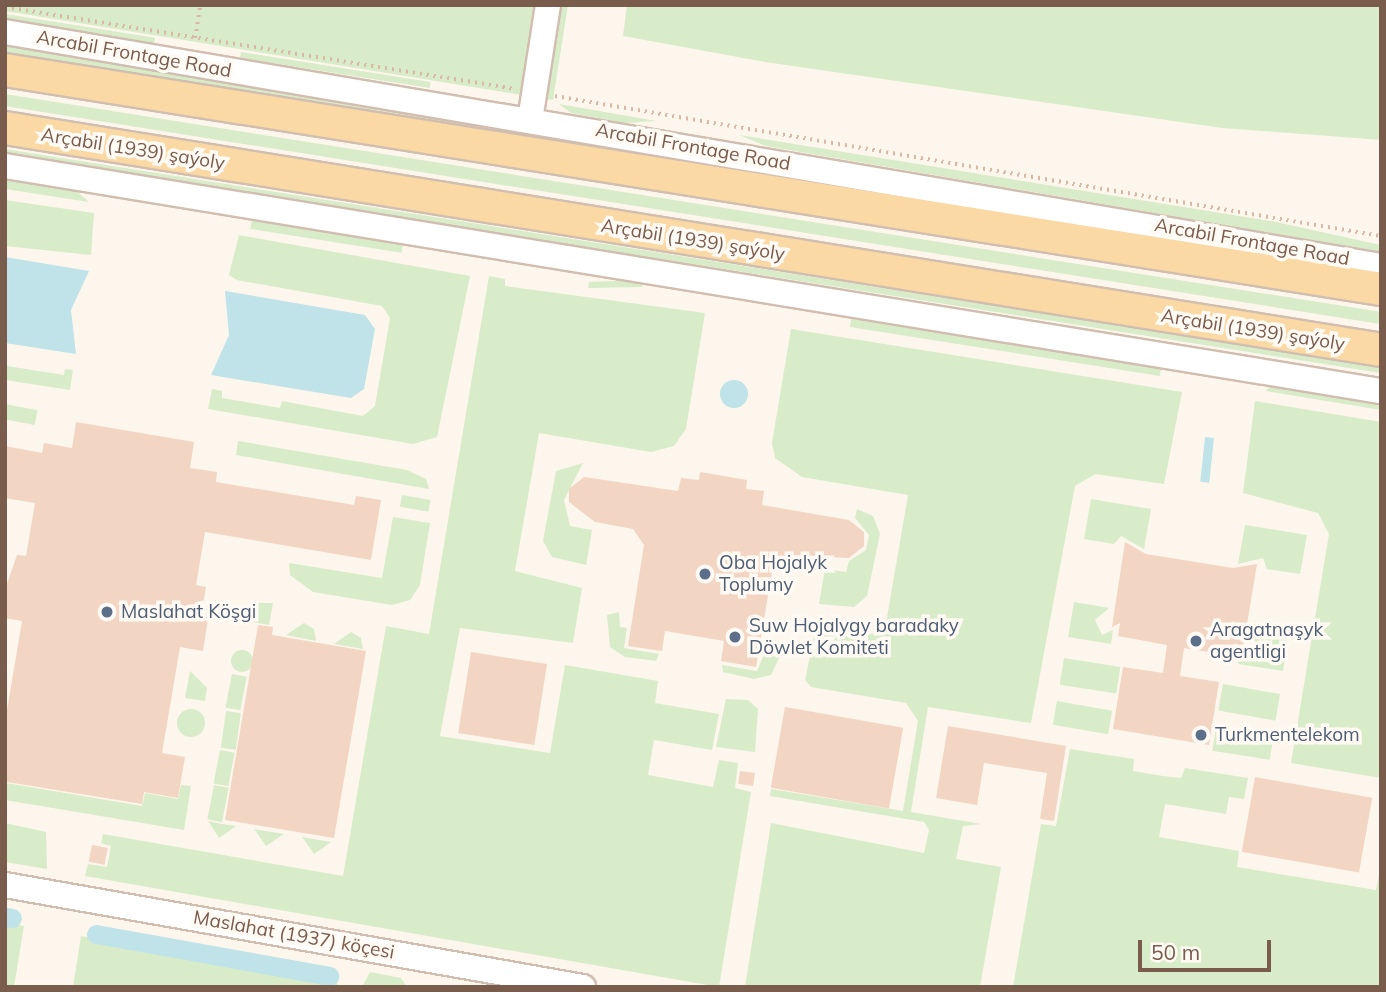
<!DOCTYPE html>
<meta charset="utf-8">
<style>
body{margin:0}
#map{position:relative;width:1386px;height:992px;overflow:hidden;background:#fdf6ec;font-family:Mulish,sans-serif}
div>[style]{position:absolute}
[style*='--x']{left:calc(var(--x)*1px);top:calc(var(--y)*1px);width:calc(var(--w)*1px);rotate:calc(var(--a)*1deg)}
.green>*{inset:0;background:#d8ecc9;transform-origin:0 0}
.round{border-radius:50%}
.water>*{inset:0;background:#bfe3e8;transform-origin:0 0}
.canal>*{height:19px;margin:-9.5px;padding:0 9.5px;transform-origin:9.5px;border-radius:9.5px;background:#bfe3e8}
.building>*{inset:0;background:#f3d5c3;transform-origin:0 0}
.path>*{height:3.5px;margin-top:-1.75px;transform-origin:0;background:repeating-linear-gradient(90deg,#d9b8a5 0 2px,transparent 0 7px)}
.roads{filter:drop-shadow(2px 0 #d1beb0) drop-shadow(-2px 0 #d1beb0) drop-shadow(0 2px #d1beb0) drop-shadow(0 -2px #d1beb0)}
.minor>*{height:24px;margin:-12px;padding:0 12px;transform-origin:12px;border-radius:12px;background:#fff}
.major>*{height:32px;margin:-16px;padding:0 16px;transform-origin:16px;border-radius:16px;background:#fbd9a5}
.dots>*{width:19px;height:19px;translate:-50% -50%;box-sizing:border-box;border:4px solid #fffaf3;border-radius:50%}
span{translate:-50% -50%;white-space:nowrap;text-align:center;line-height:1.15;-webkit-text-stroke:7px #fffaf3;paint-order:stroke}
.street-label{font-size:19px;color:#7a5c4d}
.service-label{font-size:19px;color:#4e5e75}
.left{translate:0 -50%;text-align:left}
.frame{position:absolute;inset:0;border:7px solid #7a5c4d;pointer-events:none}
.scale{position:absolute;left:1138px;top:940px;width:133px;height:32px;box-sizing:border-box;border:4px solid #7a5c4d;border-top:0;padding-left:9px;font-size:21px;line-height:24px;white-space:nowrap;color:#7a5c4d;-webkit-text-stroke:5px #fffaf3;paint-order:stroke}
</style>
<div id="map">
<div class="green">
<i style="clip-path:polygon(5px 5px,568px 5px,553px 100px,5px 11px)"></i>
<i style="clip-path:polygon(627px 5px,1381px 5px,1381px 140px,1222px 128px,765px 62px,623px 36px)"></i>
<i style="left:5px;top:14px;width:152px;height:6px;rotate:9deg"></i>
<i style="left:5px;top:46px;width:1071px;height:9px;rotate:9deg"></i>
<i style="left:241px;top:52px;width:192px;height:6px;rotate:9deg"></i>
<i style="left:5px;top:94px;width:1394px;height:12px;rotate:9deg"></i>
<i style="clip-path:polygon(559px 104px,656px 121px,625px 123px,571px 113px)"></i>
<i style="clip-path:polygon(739px 135px,1276px 222px,1381px 245px,1381px 252px,766px 146px)"></i>
<i style="left:5px;top:149px;width:1394px;height:6px;rotate:9deg"></i>
<i style="clip-path:polygon(5px 180px,76px 191px,89px 202px,5px 189px)"></i>
<i style="clip-path:polygon(5px 200px,94px 213px,91px 255px,5px 246px)"></i>
<i style="left:252px;top:219px;width:153px;height:10px;rotate:9deg"></i>
<i style="clip-path:polygon(239px 235px,470px 276px,437px 437px,413px 444px,208px 409px,212px 389px,222px 391px,222px 398px,280px 408px,282px 401px,363px 416px,375px 406px,390px 318px,382px 306px,237px 280px,229px 275px)"></i>
<i style="clip-path:polygon(489px 276px,505px 279px,505px 286px,705px 313px,686px 429px,674px 446px,651px 452px,539px 433px,515px 571px,582px 588px,573px 643px,460px 628px,440px 736px,550px 753px,565px 665px,658px 681px,655px 703px,719px 714px,712px 750px,654px 740px,648px 775px,713px 787px,719px 760px,738px 763px,735px 788px,751px 792px,719px 987px,85px 876px,88px 864px,107px 867px,111px 846px,101px 843px,103px 834px,343px 876px,386px 626px,429px 634px)"></i>
<i style="clip-path:polygon(589px 282px,634px 280px,643px 282px,642px 287px,588px 288px)"></i>
<i style="left:851px;top:319px;width:314px;height:8px;rotate:9deg"></i>
<i style="clip-path:polygon(791px 329px,1182px 392px,1164px 484px,1095px 474px,1075px 486px,1031px 723px,928px 707px,911px 812px,981px 824px,963px 826px,956px 859px,1001px 867px,980px 987px,745px 987px,771px 823px,924px 853px,929px 830px,924px 822px,770px 796px,771px 789px,903px 811px,918px 721px,906px 703px,811px 687px,805px 680px,816px 627px,884px 635px,908px 495px,802px 477px,775px 458px,772px 443px)"></i>
<i style="clip-path:polygon(5px 359px,7px 366px,64px 375px,65px 369px,73px 370px,70px 390px,5px 380px)"></i>
<i style="clip-path:polygon(1272px 384px,1381px 401px,1381px 410px,1266px 391px)"></i>
<i style="clip-path:polygon(1255px 401px,1381px 422px,1381px 778px,1291px 763px,1329px 534px,1318px 513px,1243px 493px)"></i>
<i style="left:5px;top:404px;width:33px;height:15px;rotate:11deg"></i>
<i style="clip-path:polygon(238px 441px,407px 470px,426px 479px,429px 489px,236px 455px)"></i>
<i style="clip-path:polygon(583px 463px,564px 500px,570px 526px,592px 530px,586px 565px,552px 557px,543px 541px,556px 471px)"></i>
<i style="left:402px;top:495px;width:29px;height:12px;rotate:10deg"></i>
<i style="clip-path:polygon(1091px 499px,1151px 509px,1144px 549px,1121px 536px,1114px 544px,1084px 539px)"></i>
<i style="clip-path:polygon(857px 509px,873px 516px,880px 534px,867px 596px,854px 607px,819px 604px,825px 569px,846px 572px,849px 561px,866px 550px,869px 535px,855px 518px)"></i>
<i style="clip-path:polygon(393px 517px,430px 523px,420px 585px,410px 600px,392px 605px,313px 592px,290px 575px,289px 563px,382px 578px)"></i>
<i style="clip-path:polygon(1245px 525px,1307px 535px,1300px 574px,1267px 569px,1263px 558px,1238px 564px)"></i>
<i style="clip-path:polygon(1074px 602px,1109px 608px,1095px 620px,1102px 635px,1113px 630px,1111px 644px,1068px 637px)"></i>
<i style="clip-path:polygon(256px 603px,273px 603px,269px 625px,241px 620px)"></i>
<i style="clip-path:polygon(619px 612px,620px 627px,627px 628px,624px 648px,659px 654px,656px 661px,625px 657px,610px 647px,607px 615px)"></i>
<i style="clip-path:polygon(304px 623px,314px 629px,316px 641px,286px 635px)"></i>
<i style="clip-path:polygon(351px 632px,361px 638px,363px 649px,334px 644px)"></i>
<i style="clip-path:polygon(1248px 634px,1288px 641px,1283px 671px,1238px 664px,1240px 650px,1252px 659px,1261px 647px)"></i>
<i style="clip-path:polygon(771px 638px,785px 645px,771px 675px,754px 679px,723px 672px,722px 665px,757px 671px)"></i>
<i class="round" style="left:231px;top:650px;width:22px;height:22px"></i>
<i style="left:1064px;top:658px;width:57px;height:27px;rotate:9deg"></i>
<i style="clip-path:polygon(190px 671px,207px 688px,205px 701px,185px 698px)"></i>
<i style="left:232px;top:674px;width:15px;height:34px;rotate:11deg"></i>
<i style="left:1223px;top:684px;width:58px;height:27px;rotate:10deg"></i>
<i style="clip-path:polygon(726px 699px,748px 700px,758px 709px,755px 752px,716px 747px)"></i>
<i style="left:1057px;top:701px;width:56px;height:24px;rotate:10deg"></i>
<i class="round" style="left:177px;top:709px;width:28px;height:28px"></i>
<i style="left:226px;top:711px;width:15px;height:37px;rotate:8deg"></i>
<i style="left:1216px;top:728px;width:58px;height:23px;rotate:9deg"></i>
<i style="clip-path:polygon(1070px 749px,1134px 759px,1133px 771px,1163px 776px,1181px 778px,1185px 768px,1248px 778px,1244px 799px,1229px 797px,1226px 814px,1165px 804px,1159px 837px,1239px 851px,1237px 867px,1376px 890px,1381px 864px,1381px 987px,1013px 987px,1041px 824px,1056px 826px)"></i>
<i style="left:220px;top:750px;width:15px;height:34px;rotate:11deg"></i>
<i style="clip-path:polygon(6px 783px,142px 806px,145px 793px,178px 799px,181px 785px,191px 786px,184px 830px,5px 800px)"></i>
<i style="left:214px;top:785px;width:15px;height:35px;rotate:11deg"></i>
<i style="clip-path:polygon(208px 821px,222px 824px,236px 826px,219px 838px)"></i>
<i style="clip-path:polygon(5px 823px,46px 832px,47px 869px,5px 862px)"></i>
<i style="clip-path:polygon(254px 829px,284px 834px,266px 846px)"></i>
<i style="clip-path:polygon(302px 837px,331px 842px,314px 854px)"></i>
<i style="clip-path:polygon(5px 922px,24px 926px,14px 987px,5px 987px)"></i>
<i style="clip-path:polygon(81px 936px,337px 982px,337px 987px,73px 987px)"></i>
<i style="clip-path:polygon(370px 972px,401px 978px,407px 987px,362px 987px)"></i>
</div>
<div class="water">
<i style="clip-path:polygon(5px 257px,89px 271px,71px 310px,76px 354px,5px 343px)"></i>
<i style="clip-path:polygon(225px 291px,365px 315px,375px 329px,364px 389px,351px 398px,211px 375px,229px 335px)"></i>
<i class="round" style="left:720px;top:380px;width:28px;height:28px"></i>
<i style="left:1205px;top:437px;width:9px;height:45px;rotate:6deg"></i>
</div>
<div class="canal">
<i style="--x:5;--y:917;--w:7;--a:8"></i>
<i style="--x:96;--y:934;--w:237;--a:10.2"></i>
</div>
<div class="building">
<i style="clip-path:polygon(76px 422px,194px 442px,190px 468px,217px 472px,216px 482px,354px 505px,356px 496px,381px 500px,371px 560px,205px 532px,196px 585px,206px 587px,203px 605px,210px 606px,203px 651px,180px 647px,162px 753px,185px 757px,178px 798px,144px 792px,142px 804px,7px 782px,5px 722px,22px 621px,5px 618px,5px 590px,17px 555px,26px 556px,35px 503px,5px 498px,5px 446px,42px 453px,44px 443px,72px 448px)"></i>
<i style="clip-path:polygon(700px 472px,747px 480px,746px 489px,764px 491px,762px 505px,849px 520px,864px 532px,864px 546px,849px 558px,788px 555px,773px 566px,756px 667px,721px 661px,724px 641px,665px 631px,662px 651px,628px 646px,644px 545px,633px 529px,595px 522px,569px 502px,569px 489px,584px 477px,678px 491px,681px 478px,699px 480px)"></i>
<i style="clip-path:polygon(1125px 542px,1146px 554px,1233px 568px,1257px 564px,1243px 648px,1235px 643px,1233px 656px,1184px 648px,1180px 676px,1219px 682px,1209px 745px,1113px 729px,1123px 667px,1163px 673px,1167px 645px,1118px 636px,1120px 623px,1112px 627px)"></i>
<i style="clip-path:polygon(258px 625px,273px 627px,272px 635px,366px 651px,334px 838px,225px 820px)"></i>
<i style="left:471px;top:652px;width:77px;height:82px;rotate:9deg"></i>
<i style="left:785px;top:707px;width:120px;height:82px;rotate:10deg"></i>
<i style="clip-path:polygon(948px 726px,1066px 746px,1054px 821px,1040px 819px,1047px 773px,984px 763px,977px 805px,936px 798px)"></i>
<i style="left:740px;top:771px;width:15px;height:13px;rotate:8deg"></i>
<i style="left:1255px;top:777px;width:119px;height:76px;rotate:10deg"></i>
<i style="left:92px;top:845px;width:16px;height:17px;rotate:11deg"></i>
</div>
<div class="path">
<i style="--x:5;--y:7;--w:518;--a:9.12"></i>
<i style="--x:195;--y:38;--w:33;--a:-81"></i>
<i style="--x:555;--y:96;--w:838;--a:9.62"></i>
</div>
<div class="roads">
<div class="minor">
<i style="--x:5;--y:32;--w:1396;--a:9.65"></i>
<i style="--x:530;--y:120;--w:116;--a:-81.1"></i>
<i style="--x:5;--y:166;--w:1394;--a:9.29"></i>
<i style="--x:5;--y:885;--w:587;--a:10.01"></i>
</div>
<div class="major">
<i style="--x:5;--y:70;--w:1393;--a:9.04"></i>
<i style="--x:5;--y:128;--w:1394;--a:9.16"></i>
</div>
</div>
<div class="dots">
<i style="left:705px;top:574px;background:#5c6f8a"></i>
<i style="left:107px;top:612px;background:#5c6f8a"></i>
<i style="left:735px;top:637px;background:#5c6f8a"></i>
<i style="left:1196px;top:641px;background:#5c6f8a"></i>
<i style="left:1201px;top:735px;background:#5c6f8a"></i>
</div>
<div class="street-label">
<span style="left:134px;top:54px;rotate:10deg">Arcabil Frontage Road</span>
<span style="left:693px;top:147px;rotate:10deg">Arcabil Frontage Road</span>
<span style="left:133px;top:149px;rotate:9deg">Arçabil (1939) şaýoly</span>
<span style="left:693px;top:240px;rotate:9deg">Arçabil (1939) şaýoly</span>
<span style="left:1252px;top:242px;rotate:10deg">Arcabil Frontage Road</span>
<span style="left:1253px;top:330px;rotate:9deg">Arçabil (1939) şaýoly</span>
<span style="left:294px;top:935px;rotate:10deg">Maslahat (1937) köçesi</span>
</div>
<div class="service-label">
<span class="left" style="left:719px;top:574px">Oba Hojalyk<br>Toplumy</span>
<span class="left" style="left:121px;top:612px">Maslahat Köşgi</span>
<span class="left" style="left:749px;top:637px">Suw Hojalygy baradaky<br>Döwlet Komiteti</span>
<span class="left" style="left:1210px;top:641px">Aragatnaşyk<br>agentligi</span>
<span class="left" style="left:1215px;top:735px">Turkmentelekom</span>
</div>
<div class="frame"></div>
<div class="scale">50 m</div>
</div>
